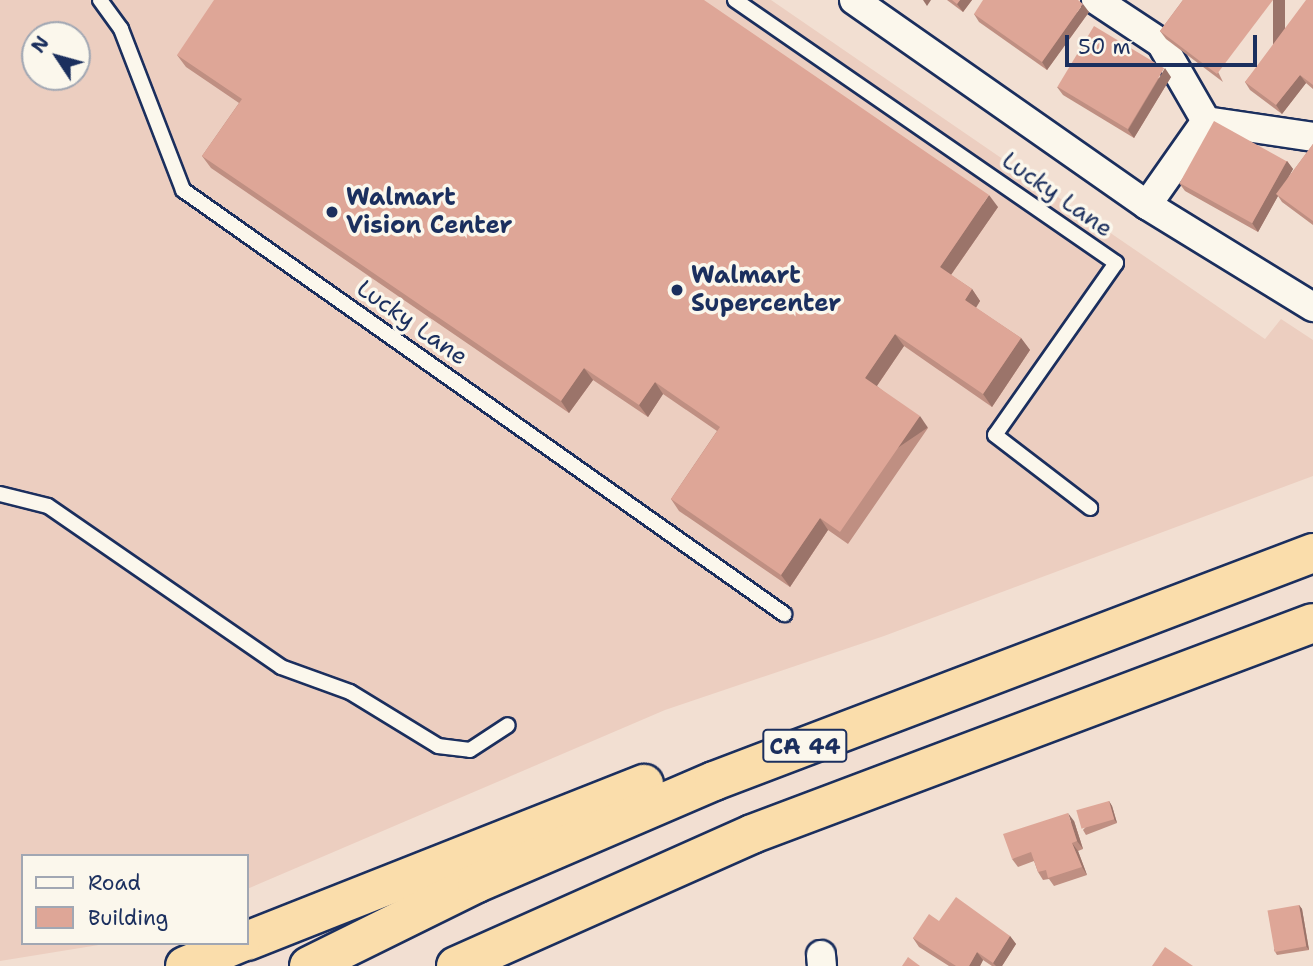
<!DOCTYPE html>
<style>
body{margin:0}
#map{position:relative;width:1313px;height:966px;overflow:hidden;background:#f2dfd2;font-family:"Shantell Sans",sans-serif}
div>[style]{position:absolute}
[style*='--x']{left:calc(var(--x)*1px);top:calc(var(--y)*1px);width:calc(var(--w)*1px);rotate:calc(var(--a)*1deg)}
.built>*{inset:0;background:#eccec0}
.roads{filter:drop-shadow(2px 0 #1b2f5e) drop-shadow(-2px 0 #1b2f5e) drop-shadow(0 2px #1b2f5e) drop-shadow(0 -2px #1b2f5e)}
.service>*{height:14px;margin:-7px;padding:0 7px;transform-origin:7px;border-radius:7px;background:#fbf7ec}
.minor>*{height:28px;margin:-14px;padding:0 14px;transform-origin:14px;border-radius:14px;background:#fbf7ec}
.motorway>*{height:38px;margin:-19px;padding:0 19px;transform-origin:19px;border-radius:19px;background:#faddab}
.wall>*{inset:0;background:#bf8f82}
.shaded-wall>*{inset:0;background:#9b746a;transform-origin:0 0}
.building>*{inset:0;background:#dea697;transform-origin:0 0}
.dots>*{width:19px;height:19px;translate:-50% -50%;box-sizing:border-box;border:4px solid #fbf7ec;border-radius:50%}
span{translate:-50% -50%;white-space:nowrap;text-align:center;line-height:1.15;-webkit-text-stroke:7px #fbf7ec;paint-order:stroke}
.shield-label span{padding:2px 5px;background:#fbf7ec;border:2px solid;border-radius:5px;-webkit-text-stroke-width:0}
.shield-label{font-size:23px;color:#1b2f5e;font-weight:700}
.street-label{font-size:24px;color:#1b2f5e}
.poi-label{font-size:24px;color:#1b2f5e;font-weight:700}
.left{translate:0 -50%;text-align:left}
.legend{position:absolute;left:21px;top:854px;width:228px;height:91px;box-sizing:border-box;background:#fbf7ec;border:2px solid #a1a7b3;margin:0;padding:9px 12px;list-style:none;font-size:21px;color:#1b2f5e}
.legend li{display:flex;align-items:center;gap:14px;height:35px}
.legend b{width:35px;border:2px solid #a1a7b3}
.north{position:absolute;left:21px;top:21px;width:70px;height:70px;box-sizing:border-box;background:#fbf7ec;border:2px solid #a1a7b3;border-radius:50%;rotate:306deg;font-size:19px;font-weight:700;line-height:28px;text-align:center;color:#1b2f5e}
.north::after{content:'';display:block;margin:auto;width:24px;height:32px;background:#1b2f5e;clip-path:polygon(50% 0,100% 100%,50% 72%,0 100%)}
.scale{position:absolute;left:1065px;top:35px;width:192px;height:32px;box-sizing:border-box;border:4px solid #1b2f5e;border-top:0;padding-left:9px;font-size:21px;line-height:24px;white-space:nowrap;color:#1b2f5e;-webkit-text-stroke:5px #fbf7ec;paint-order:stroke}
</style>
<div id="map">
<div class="built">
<i style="clip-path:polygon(evenodd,0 0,771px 0,1265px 339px,1281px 319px,1313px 340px,1313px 476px,884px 636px,665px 710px,247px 889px,247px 856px,23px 856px,23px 943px,111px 943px,0 961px,0 0,35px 35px,77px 35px,77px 77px,35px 77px,35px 35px)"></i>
</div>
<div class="roads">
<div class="service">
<i style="--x:100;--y:0;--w:36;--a:54"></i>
<i style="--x:121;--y:29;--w:173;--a:68.9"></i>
<i style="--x:183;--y:190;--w:736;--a:35.2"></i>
<i style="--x:735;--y:0;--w:463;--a:34.6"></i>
<i style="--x:1116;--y:263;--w:210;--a:125.1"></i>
<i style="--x:995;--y:435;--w:120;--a:37.5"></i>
<i style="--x:0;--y:494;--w:49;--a:14"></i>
<i style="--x:48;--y:506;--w:283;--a:34.6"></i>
<i style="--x:281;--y:667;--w:73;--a:19.9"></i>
<i style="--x:350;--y:692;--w:103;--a:31.5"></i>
<i style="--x:438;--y:746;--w:32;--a:7"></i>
<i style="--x:470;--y:750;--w:45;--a:-33.3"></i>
</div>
<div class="minor">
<i style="--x:854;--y:0;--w:358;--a:35"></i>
<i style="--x:1147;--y:205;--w:103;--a:-54.9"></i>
<i style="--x:1206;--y:121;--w:90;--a:-120"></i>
<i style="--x:1161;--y:43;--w:78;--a:-146.5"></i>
<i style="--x:1206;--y:121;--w:108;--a:8.5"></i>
<i style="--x:1147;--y:205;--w:195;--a:31.6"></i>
<i style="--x:821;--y:955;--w:11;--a:85"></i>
</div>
<div class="motorway">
<i style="--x:247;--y:941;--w:427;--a:-21.6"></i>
<i style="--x:185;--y:966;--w:60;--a:-22.7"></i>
<i style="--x:309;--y:966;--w:187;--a:-26.3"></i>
<i style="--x:477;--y:883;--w:258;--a:-23.3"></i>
<i style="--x:714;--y:781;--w:641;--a:-20.84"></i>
<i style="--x:456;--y:966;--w:324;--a:-24"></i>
<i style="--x:752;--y:834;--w:599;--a:-20.61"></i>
</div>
</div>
<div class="wall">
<i style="clip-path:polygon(947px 0,972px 0,963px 12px)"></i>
<i style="clip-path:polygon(1183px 0,1223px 82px,1166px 39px,1160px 31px)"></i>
<i style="clip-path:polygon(1313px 0,1313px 89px,1306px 83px,1282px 114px,1250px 90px,1245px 82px)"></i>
<i style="clip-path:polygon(1089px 12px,1047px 70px,979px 22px,974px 14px)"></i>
<i style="clip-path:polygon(177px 55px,998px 207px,951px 275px,972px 289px,980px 301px,976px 308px,1021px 338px,1030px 350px,992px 407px,904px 346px,877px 386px,928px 428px,848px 544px,828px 530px,790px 587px,679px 511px,671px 499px,717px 431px,663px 394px,648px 417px,593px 380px,569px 413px,211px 168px,202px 156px,239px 103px,186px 67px)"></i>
<i style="clip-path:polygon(1171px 77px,1134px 138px,1063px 95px,1057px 87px)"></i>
<i style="clip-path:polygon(1313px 144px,1313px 225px,1282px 202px,1278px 196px,1258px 232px,1185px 191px,1179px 183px,1287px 161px,1293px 169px,1288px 178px)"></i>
<i style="clip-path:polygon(1109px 801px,1112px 806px,1117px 823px,1086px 835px,1083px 830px)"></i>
<i style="clip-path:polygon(1074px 821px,1083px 849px,1078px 851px,1087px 875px,1054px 886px,1049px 879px,1043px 880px,1038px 872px,1034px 861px,1018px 867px,1012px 859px)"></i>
<i style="clip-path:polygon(1299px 905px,1302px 909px,1309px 950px,1277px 955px,1274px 950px)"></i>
<i style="clip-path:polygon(939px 921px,1010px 936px,1016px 944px,1002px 966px,992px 966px,983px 960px,980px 966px,949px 966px,919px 947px,913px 938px)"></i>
</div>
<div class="shaded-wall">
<i style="clip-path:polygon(923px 0,931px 0,927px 6px)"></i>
<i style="clip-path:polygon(960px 0,972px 0,963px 12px,957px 4px)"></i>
<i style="left:1273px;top:0;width:12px;height:93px"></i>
<i style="clip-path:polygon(1083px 4px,1089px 12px,1047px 70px,1042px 62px)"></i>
<i style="clip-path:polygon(1165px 68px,1171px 77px,1134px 138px,1128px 130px)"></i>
<i style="clip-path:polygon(1300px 75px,1306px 83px,1282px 114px,1276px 105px)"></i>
<i style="clip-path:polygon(1287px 161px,1293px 169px,1278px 195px,1276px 194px,1278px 196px,1258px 232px,1252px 223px)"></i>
<i style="clip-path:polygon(989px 195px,998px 207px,948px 279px,940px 267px)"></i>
<i style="clip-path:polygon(972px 289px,980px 301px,973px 312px,965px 300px)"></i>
<i style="clip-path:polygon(895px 334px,904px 346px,874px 390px,865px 378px)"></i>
<i style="clip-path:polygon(1021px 338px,1030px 350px,992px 407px,983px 394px)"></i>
<i style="clip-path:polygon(584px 368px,593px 380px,569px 413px,561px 401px)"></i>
<i style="clip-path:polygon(655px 382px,663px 394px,648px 417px,639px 405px)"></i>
<i style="left:920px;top:416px;width:14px;height:141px;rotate:56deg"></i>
<i style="clip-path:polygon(820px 518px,828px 530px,790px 587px,781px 575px)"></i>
<i style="clip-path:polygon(1109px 801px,1112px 806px,1117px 823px,1114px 819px)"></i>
<i style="clip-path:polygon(1068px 813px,1074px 821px,1083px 849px,1077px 841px)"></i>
<i style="clip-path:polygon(1072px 843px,1078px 851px,1087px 875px,1082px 867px)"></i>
<i style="clip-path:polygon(1299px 905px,1302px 909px,1309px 950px,1306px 946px)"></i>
<i style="clip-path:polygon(1010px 936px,1016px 944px,1002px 966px,996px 966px,993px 963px)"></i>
<i style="clip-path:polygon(977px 952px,983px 960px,980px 966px,969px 966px)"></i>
</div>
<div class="building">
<i style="clip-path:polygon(214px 0,704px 0,989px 195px,940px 267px,972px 289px,965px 300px,1021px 338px,983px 394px,895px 334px,865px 378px,920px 416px,840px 532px,820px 518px,781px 575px,671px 499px,720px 427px,655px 382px,639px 405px,584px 368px,561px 401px,202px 156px,242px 99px,177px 55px)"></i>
<i style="clip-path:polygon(952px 0,960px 0,957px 4px)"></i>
<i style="clip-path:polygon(983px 0,1078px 0,1083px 4px,1042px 62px,974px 14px)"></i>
<i style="clip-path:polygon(1183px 0,1273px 0,1217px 74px,1160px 31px)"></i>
<i style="clip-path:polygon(1306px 0,1313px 0,1313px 85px,1300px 75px,1276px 105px,1245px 82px)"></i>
<i style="left:1094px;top:26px;width:82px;height:71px;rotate:31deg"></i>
<i style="left:1214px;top:121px;width:83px;height:71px;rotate:29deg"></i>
<i style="clip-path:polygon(1313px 144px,1313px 221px,1276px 194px)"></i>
<i style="left:1109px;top:801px;width:19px;height:34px;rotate:74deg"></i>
<i style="clip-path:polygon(1068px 813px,1077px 841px,1072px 843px,1082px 867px,1048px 878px,1046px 870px,1038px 872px,1031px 852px,1012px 859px,1003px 834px)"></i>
<i style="clip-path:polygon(956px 897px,1010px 936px,993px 963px,977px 952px,969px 966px,956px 966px,913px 938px,929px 914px,939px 921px)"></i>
<i style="left:1299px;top:905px;width:42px;height:32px;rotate:80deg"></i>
<i style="clip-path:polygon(1165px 947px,1193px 966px,1152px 966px)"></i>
<i style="clip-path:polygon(908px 957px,920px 966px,902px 966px)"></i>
</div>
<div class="dots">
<i style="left:332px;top:212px;background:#1b2f5e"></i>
<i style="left:677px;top:290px;background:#1b2f5e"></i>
</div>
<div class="shield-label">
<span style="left:805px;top:746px">CA 44</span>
</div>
<div class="street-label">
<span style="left:1057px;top:195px;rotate:35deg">Lucky Lane</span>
<span style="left:412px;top:323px;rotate:35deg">Lucky Lane</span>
</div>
<div class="poi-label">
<span class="left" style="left:346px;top:212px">Walmart<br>Vision Center</span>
<span class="left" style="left:691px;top:290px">Walmart<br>Supercenter</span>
</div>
<ul class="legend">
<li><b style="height:9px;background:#fbf7ec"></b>Road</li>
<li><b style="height:19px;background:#dea697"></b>Building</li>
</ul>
<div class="north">N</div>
<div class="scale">50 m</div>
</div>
